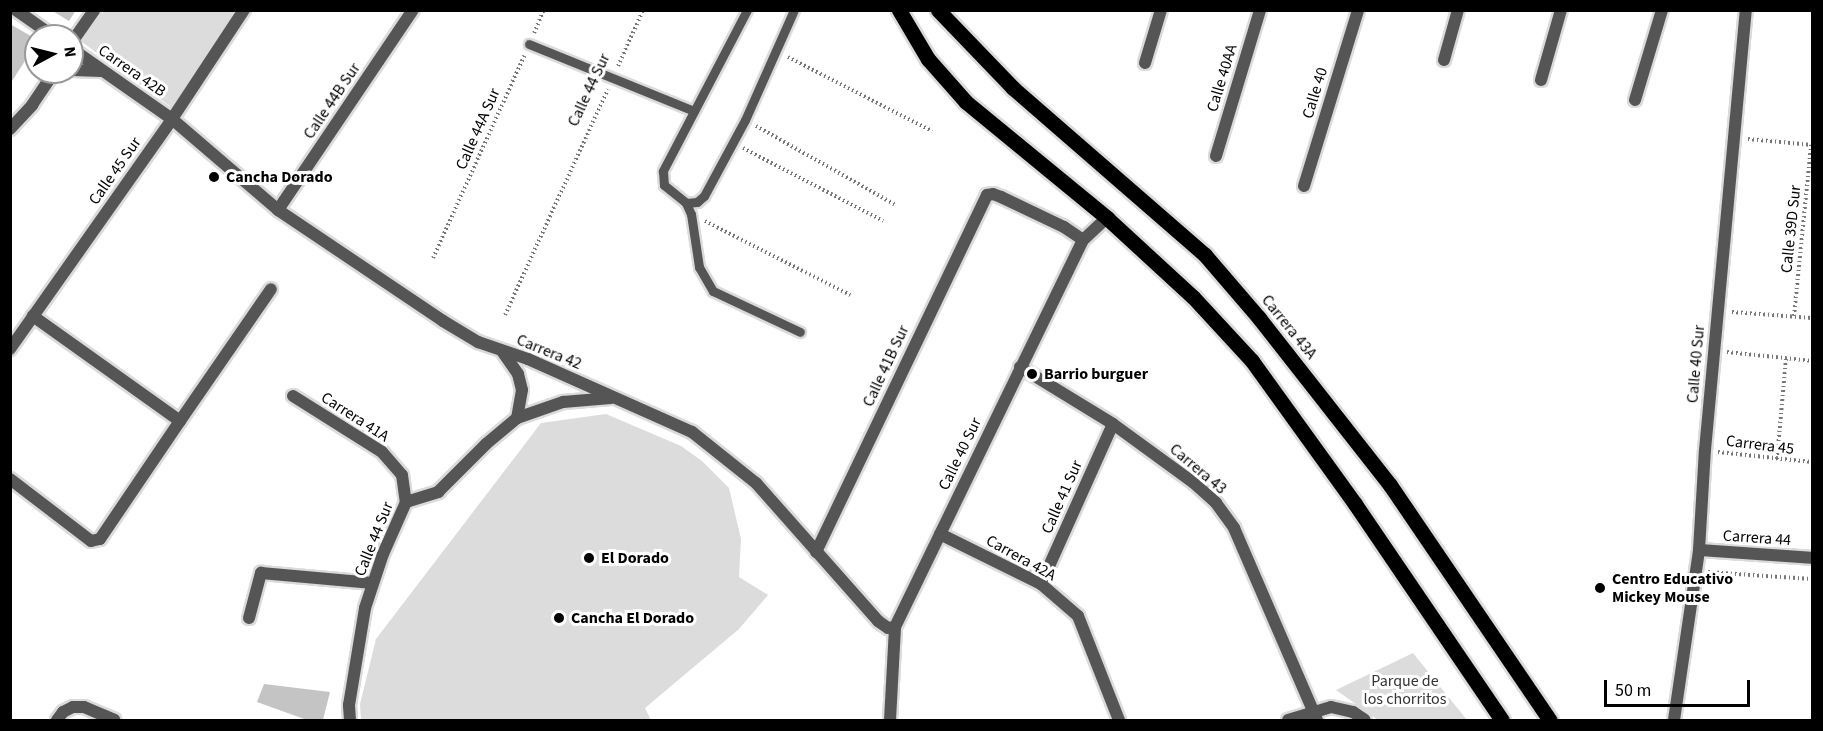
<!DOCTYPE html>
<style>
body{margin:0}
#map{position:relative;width:1823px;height:731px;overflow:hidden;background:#fff;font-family:"Source Sans 3",sans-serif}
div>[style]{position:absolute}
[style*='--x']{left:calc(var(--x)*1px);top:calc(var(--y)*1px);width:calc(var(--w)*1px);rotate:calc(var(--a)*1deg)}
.green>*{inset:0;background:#dcdcdc}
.building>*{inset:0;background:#c4c4c4}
.path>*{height:4px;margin-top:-2px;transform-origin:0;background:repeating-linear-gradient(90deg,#777 0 1.5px,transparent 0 4.5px)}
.roads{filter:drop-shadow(2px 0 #dbdbdb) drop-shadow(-2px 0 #dbdbdb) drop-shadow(0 2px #dbdbdb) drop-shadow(0 -2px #dbdbdb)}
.service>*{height:9px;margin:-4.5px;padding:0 4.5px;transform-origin:4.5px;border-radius:4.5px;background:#555}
.minor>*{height:12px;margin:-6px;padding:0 6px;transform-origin:6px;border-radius:6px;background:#555}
.primary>*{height:15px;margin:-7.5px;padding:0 7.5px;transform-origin:7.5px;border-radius:7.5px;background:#000}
.dots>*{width:16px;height:16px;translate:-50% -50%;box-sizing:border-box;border:3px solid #fff;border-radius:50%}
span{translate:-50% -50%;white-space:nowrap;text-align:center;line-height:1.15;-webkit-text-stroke:6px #fff;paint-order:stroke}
.street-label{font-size:16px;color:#000}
.poi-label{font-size:16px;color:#000;font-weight:700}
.left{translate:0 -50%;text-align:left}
.park-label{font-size:16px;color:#333}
.frame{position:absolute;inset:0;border:12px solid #000;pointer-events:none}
.north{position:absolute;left:24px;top:24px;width:60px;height:60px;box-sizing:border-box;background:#fff;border:2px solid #999;border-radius:50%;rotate:83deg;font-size:16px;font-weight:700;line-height:24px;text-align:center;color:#000}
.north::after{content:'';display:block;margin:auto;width:21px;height:27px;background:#000;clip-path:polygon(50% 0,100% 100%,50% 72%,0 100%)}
.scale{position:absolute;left:1604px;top:680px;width:146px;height:27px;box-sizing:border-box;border:3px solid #000;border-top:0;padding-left:8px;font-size:18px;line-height:21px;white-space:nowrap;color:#000;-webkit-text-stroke:4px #fff;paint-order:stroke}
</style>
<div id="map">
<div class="green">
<i style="clip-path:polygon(104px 11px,104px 10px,234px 11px,171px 107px,82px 42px)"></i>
<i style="clip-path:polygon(606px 414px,681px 446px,702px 461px,729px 488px,741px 539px,739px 577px,768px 595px,739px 629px,645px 708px,651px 720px,361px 720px,360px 704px,376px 639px,541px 423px)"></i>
<i style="clip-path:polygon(1413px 653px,1467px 720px,1378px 720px,1336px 690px)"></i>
</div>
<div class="building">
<i style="clip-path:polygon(51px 10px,76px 10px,69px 21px)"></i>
<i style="clip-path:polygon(10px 24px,36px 39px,36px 44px,10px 84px)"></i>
<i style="clip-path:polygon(264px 684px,330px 692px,323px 720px,307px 720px,257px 702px)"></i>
</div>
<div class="path">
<i style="--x:534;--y:33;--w:25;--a:-67"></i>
<i style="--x:788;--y:57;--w:162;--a:27.2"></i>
<i style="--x:618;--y:66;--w:61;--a:-65.9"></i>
<i style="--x:756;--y:126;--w:159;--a:29.5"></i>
<i style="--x:1748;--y:139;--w:64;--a:5.4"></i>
<i style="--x:743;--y:148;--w:158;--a:27.5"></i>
<i style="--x:705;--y:221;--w:163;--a:27"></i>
<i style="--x:433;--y:258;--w:222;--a:-65.7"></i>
<i style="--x:1732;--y:312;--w:80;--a:4.3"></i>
<i style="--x:505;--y:315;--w:248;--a:-65.5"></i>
<i style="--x:1794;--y:316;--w:172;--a:-84.3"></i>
<i style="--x:1727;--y:352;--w:85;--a:6"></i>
<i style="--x:1718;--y:452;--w:95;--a:6.1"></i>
<i style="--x:1777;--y:459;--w:101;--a:-84.9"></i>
<i style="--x:1708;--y:572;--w:104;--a:3.9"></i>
</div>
<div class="roads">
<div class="service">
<i style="--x:747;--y:10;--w:182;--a:117.6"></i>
<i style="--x:663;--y:171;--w:14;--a:86"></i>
<i style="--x:664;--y:185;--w:28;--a:39"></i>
<i style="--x:686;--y:203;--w:12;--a:66"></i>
<i style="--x:691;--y:214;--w:54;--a:81.4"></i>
<i style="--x:699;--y:267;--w:28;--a:60"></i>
<i style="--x:713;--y:291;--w:96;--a:25.2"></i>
<i style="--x:529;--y:44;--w:178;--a:22.1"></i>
<i style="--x:686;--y:203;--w:11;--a:-5"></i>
<i style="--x:697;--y:202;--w:9;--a:-41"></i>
<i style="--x:704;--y:196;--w:86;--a:-61.7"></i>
<i style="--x:745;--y:120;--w:120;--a:-66"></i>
</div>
<div class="minor">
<i style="--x:16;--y:10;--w:45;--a:35.1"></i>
<i style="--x:72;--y:42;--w:39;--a:-55"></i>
<i style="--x:72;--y:49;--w:122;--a:35"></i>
<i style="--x:172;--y:119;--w:140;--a:40.6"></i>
<i style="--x:278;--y:210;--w:199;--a:33.9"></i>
<i style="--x:443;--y:321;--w:41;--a:31"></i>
<i style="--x:478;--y:342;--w:53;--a:18.8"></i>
<i style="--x:528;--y:359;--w:180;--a:24"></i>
<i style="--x:692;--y:432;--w:82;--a:38.6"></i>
<i style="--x:756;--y:483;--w:184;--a:48.5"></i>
<i style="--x:878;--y:621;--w:12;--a:35"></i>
<i style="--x:888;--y:628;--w:7;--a:-8"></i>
<i style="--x:1444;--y:60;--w:52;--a:-74.4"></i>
<i style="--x:1145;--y:63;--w:55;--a:-73.2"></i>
<i style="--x:72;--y:70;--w:29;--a:2"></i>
<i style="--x:1541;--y:80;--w:73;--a:-74.1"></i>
<i style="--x:1635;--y:100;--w:94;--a:-73.3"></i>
<i style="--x:10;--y:129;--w:33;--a:-47"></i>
<i style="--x:32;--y:105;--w:40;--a:-56"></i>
<i style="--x:1216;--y:156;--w:152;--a:-73.2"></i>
<i style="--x:1304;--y:186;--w:184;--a:-72.9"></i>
<i style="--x:278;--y:210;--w:241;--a:-56"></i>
<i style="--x:10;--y:349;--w:281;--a:-54.8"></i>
<i style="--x:172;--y:119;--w:131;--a:-56.6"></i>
<i style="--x:502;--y:351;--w:28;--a:55"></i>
<i style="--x:518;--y:374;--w:16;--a:76"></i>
<i style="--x:522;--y:390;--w:28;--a:100"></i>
<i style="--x:1020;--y:367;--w:109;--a:31.5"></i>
<i style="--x:1113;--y:424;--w:100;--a:36.1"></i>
<i style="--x:1194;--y:483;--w:30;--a:42"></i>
<i style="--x:1216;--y:503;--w:31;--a:54"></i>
<i style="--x:1234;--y:528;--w:209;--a:66.6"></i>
<i style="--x:293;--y:396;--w:105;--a:32.2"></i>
<i style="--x:382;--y:452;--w:30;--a:49"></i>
<i style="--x:402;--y:475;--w:27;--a:82"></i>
<i style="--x:180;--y:421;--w:160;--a:-55.4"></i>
<i style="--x:10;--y:479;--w:102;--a:37.4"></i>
<i style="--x:91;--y:541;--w:9;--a:-13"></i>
<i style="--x:100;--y:539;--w:143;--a:-55.9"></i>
<i style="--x:180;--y:421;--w:181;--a:-144.5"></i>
<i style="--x:940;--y:534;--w:113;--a:26.3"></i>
<i style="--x:1041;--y:584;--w:49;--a:40.9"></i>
<i style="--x:1078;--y:616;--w:112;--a:68.5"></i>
<i style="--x:1699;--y:550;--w:113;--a:4"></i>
<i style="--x:816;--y:552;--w:396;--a:-64.4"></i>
<i style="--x:987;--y:195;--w:6;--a:-9"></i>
<i style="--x:993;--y:194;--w:9;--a:21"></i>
<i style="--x:1001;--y:197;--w:70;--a:25.5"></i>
<i style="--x:1064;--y:227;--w:23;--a:34"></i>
<i style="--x:1041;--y:584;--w:175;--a:-65.8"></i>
<i style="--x:249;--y:618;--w:47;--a:-75.1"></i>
<i style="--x:261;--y:573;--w:112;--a:5.1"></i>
<i style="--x:57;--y:720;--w:10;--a:-53"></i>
<i style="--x:63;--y:712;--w:11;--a:-27"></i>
<i style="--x:73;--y:707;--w:11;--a:0"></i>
<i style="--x:84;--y:707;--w:33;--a:23"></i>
<i style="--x:350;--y:720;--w:15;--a:-94"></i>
<i style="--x:349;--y:705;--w:98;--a:-80.6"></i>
<i style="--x:365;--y:608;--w:57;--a:-71.6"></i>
<i style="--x:383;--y:554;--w:57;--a:-66.1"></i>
<i style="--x:406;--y:502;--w:34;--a:-17"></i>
<i style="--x:438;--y:492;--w:68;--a:-45"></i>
<i style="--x:486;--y:444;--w:40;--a:-40"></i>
<i style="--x:517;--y:418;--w:49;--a:-19.2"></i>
<i style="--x:563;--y:402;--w:48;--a:-4.8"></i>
<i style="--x:890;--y:720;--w:93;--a:-86.9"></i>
<i style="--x:895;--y:627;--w:430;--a:-64.1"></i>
<i style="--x:1083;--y:240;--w:33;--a:-43"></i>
<i style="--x:1288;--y:720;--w:45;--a:-16.8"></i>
<i style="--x:1331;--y:707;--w:23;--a:13"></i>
<i style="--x:1353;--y:712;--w:14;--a:34"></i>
<i style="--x:1674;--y:720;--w:172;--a:-81.6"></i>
<i style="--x:1699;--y:550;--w:100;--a:-86.6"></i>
<i style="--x:1705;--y:450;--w:442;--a:-84.7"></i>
</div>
<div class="primary">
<i style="--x:899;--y:10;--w:57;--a:59.4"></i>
<i style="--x:928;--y:59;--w:57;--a:48.5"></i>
<i style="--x:966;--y:102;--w:183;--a:39.4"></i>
<i style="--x:1107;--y:218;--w:117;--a:42.6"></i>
<i style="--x:1193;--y:297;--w:87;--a:47.3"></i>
<i style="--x:1252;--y:361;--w:176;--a:54.2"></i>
<i style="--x:1355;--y:504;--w:261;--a:55.8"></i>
<i style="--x:938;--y:10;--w:108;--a:46.1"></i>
<i style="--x:1013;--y:88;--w:254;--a:41"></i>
<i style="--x:1205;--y:255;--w:83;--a:49.4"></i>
<i style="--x:1259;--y:318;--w:212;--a:51.9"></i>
<i style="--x:1390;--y:485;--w:284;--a:55.8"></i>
</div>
</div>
<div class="dots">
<i style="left:214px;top:177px;background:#000"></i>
<i style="left:1032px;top:374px;background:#000"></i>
<i style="left:589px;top:558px;background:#000"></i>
<i style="left:1600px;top:588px;background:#000"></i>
<i style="left:559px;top:618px;background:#000"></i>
</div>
<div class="street-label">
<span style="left:132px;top:71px;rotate:35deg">Carrera 42B</span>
<span style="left:1222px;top:78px;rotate:-73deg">Calle 40AA</span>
<span style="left:589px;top:90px;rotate:-65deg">Calle 44 Sur</span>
<span style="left:1315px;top:93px;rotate:-73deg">Calle 40</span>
<span style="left:332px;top:101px;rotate:-56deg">Calle 44B Sur</span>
<span style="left:478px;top:129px;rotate:-66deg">Calle 44A Sur</span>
<span style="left:115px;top:171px;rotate:-55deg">Calle 45 Sur</span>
<span style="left:1791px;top:229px;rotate:-84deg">Calle 39D Sur</span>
<span style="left:1289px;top:327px;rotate:51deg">Carrera 43A</span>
<span style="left:549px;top:352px;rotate:22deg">Carrera 42</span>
<span style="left:1696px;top:364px;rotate:-85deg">Calle 40 Sur</span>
<span style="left:886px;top:366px;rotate:-65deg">Calle 41B Sur</span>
<span style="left:355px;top:417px;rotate:33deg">Carrera 41A</span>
<span style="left:1760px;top:445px;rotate:7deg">Carrera 45</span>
<span style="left:960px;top:454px;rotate:-64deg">Calle 40 Sur</span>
<span style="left:1198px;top:469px;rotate:40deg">Carrera 43</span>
<span style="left:1062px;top:497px;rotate:-66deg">Calle 41 Sur</span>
<span style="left:1757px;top:538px;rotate:4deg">Carrera 44</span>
<span style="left:374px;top:539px;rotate:-68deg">Calle 44 Sur</span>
<span style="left:1021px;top:558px;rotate:29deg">Carrera 42A</span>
</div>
<div class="poi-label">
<span class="left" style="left:226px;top:177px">Cancha Dorado</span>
<span class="left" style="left:1044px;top:374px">Barrio burguer</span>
<span class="left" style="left:601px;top:558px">El Dorado</span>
<span class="left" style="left:1612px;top:588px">Centro Educativo<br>Mickey Mouse</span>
<span class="left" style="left:571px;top:618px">Cancha El Dorado</span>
</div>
<div class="park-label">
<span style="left:1405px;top:690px">Parque de<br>los chorritos</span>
</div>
<div class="frame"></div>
<div class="north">N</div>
<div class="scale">50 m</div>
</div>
